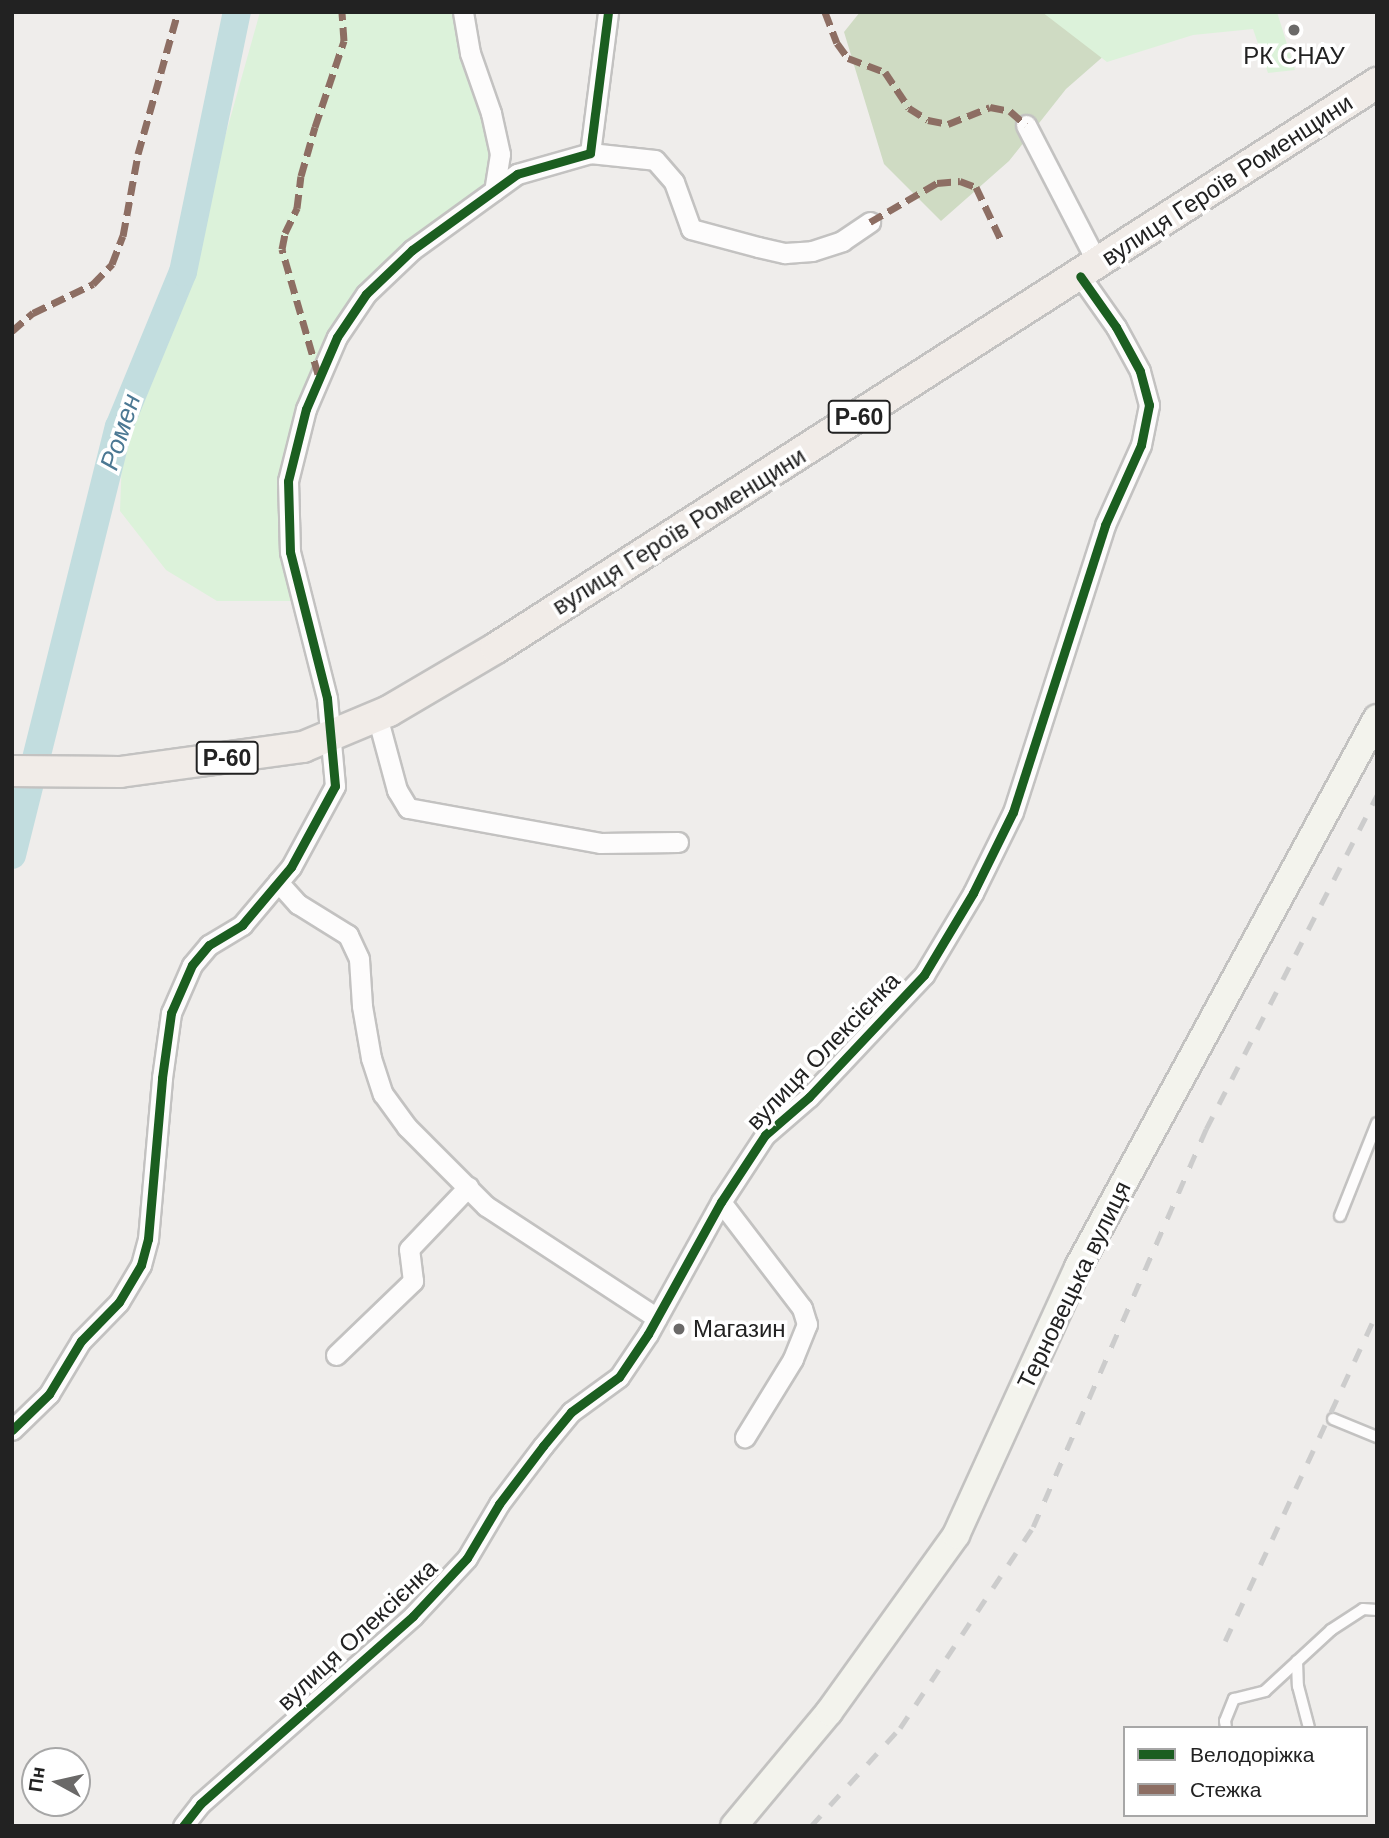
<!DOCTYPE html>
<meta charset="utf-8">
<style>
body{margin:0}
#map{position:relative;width:1389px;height:1838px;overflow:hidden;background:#efedeb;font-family:Helvetica,sans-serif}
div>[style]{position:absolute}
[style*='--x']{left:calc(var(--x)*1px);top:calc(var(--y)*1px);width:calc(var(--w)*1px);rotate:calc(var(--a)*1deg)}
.forest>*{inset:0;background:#cfdbc3}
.park>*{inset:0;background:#dcf2da}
.river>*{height:28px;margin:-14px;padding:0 14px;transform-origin:14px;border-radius:14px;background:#c2dddf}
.roads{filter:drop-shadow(2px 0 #c3c2c1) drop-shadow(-2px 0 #c3c2c1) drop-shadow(0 2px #c3c2c1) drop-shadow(0 -2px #c3c2c1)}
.lane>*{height:10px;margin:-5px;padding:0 5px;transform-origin:5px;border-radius:5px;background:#fdfcfc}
.street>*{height:19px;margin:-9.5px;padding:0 9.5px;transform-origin:9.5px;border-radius:9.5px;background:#fdfcfc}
.secondary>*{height:26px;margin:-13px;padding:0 13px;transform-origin:13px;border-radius:13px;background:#f3f3ed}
.primary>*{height:30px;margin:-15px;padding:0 15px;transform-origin:15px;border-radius:15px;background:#f1ece8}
.rail>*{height:4.5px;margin-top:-2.25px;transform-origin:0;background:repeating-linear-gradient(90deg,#ccc 0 14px,transparent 0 28px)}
.quiet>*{height:7px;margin-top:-3.5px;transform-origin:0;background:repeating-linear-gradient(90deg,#8d6e63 0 14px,transparent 0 21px)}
.cycleway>*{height:9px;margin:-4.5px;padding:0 4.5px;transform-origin:4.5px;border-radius:4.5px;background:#1b5e20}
.dots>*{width:19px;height:19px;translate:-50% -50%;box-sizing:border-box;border:4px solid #fff;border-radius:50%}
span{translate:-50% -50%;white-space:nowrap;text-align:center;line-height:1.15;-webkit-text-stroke:7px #fff;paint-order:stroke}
.shield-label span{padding:2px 5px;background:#fff;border:2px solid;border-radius:5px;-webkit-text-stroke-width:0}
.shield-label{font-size:23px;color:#222;font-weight:700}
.poi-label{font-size:24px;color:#222}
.left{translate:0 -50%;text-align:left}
.street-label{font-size:24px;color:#222}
.water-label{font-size:26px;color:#4b7893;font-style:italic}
.frame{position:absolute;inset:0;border:14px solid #222;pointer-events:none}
.legend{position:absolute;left:1123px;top:1726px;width:245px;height:91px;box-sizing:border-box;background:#fff;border:2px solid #a7a7a7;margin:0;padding:9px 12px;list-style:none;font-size:21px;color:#222}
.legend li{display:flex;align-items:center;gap:14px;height:35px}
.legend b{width:35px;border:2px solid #a7a7a7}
.north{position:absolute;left:21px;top:1747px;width:70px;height:70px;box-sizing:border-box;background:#fff;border:2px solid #a7a7a7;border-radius:50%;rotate:278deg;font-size:19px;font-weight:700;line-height:28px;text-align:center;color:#222}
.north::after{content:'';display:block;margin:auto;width:24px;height:32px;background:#6a6968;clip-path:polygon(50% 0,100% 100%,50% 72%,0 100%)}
</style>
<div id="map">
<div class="forest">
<i style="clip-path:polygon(860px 12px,1154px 12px,1066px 89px,1009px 161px,941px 221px,884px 164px,844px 32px)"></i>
</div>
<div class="park">
<i style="clip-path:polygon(260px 12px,463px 12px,501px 157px,489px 187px,364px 306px,293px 433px,278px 513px,292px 601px,217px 601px,166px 570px,120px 511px,123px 431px,190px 283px,209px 194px)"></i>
<i style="clip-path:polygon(1042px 12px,1277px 12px,1295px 70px,1268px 73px,1253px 29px,1193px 35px,1107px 62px)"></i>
</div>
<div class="river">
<i style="--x:12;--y:855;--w:441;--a:-76"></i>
<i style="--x:119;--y:427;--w:168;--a:-67.6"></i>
<i style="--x:183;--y:272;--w:266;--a:-78.3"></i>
</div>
<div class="roads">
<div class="lane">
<i style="--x:1340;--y:1216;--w:100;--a:-68.3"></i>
<i style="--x:1333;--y:1419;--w:48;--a:22.2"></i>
<i style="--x:1297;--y:1661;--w:25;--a:88"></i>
<i style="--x:1298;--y:1686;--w:43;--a:75.3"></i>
<i style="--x:1226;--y:1728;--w:7;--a:-98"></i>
<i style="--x:1225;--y:1721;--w:24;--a:-68"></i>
<i style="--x:1234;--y:1699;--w:32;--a:-14"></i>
<i style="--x:1265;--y:1691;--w:90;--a:-42.7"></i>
<i style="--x:1331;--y:1630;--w:38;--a:-33"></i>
<i style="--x:1363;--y:1609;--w:14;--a:4"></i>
</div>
<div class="street">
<i style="--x:463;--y:12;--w:42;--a:80.3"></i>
<i style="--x:470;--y:53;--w:64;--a:70.7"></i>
<i style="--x:491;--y:113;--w:42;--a:77.6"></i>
<i style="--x:500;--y:154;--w:37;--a:99"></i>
<i style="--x:1026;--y:125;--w:157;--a:62.6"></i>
<i style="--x:590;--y:153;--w:65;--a:6.1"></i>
<i style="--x:655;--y:160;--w:29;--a:49"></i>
<i style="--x:674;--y:182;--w:50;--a:70.1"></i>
<i style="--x:691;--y:229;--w:69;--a:15"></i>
<i style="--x:758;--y:247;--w:28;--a:13"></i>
<i style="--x:785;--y:253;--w:27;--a:-4"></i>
<i style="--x:812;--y:251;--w:32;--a:-18"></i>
<i style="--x:842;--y:241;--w:34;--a:-34"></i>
<i style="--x:377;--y:716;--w:77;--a:74.9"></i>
<i style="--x:397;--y:790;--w:21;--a:59"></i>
<i style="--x:408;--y:808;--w:195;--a:10.3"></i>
<i style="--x:600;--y:843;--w:78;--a:-0.7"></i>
<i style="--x:278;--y:882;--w:30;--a:48"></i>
<i style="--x:298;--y:904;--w:59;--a:31.8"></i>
<i style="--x:348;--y:935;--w:26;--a:65"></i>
<i style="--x:359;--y:959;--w:47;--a:86.3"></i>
<i style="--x:362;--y:1006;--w:53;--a:80.2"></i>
<i style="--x:371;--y:1058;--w:38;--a:72"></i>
<i style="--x:383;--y:1094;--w:41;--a:54"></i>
<i style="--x:407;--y:1127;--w:112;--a:45"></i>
<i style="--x:486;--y:1206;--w:204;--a:33.2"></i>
<i style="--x:721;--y:1202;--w:133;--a:52.6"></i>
<i style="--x:802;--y:1308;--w:17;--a:73"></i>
<i style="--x:807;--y:1324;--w:38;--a:112"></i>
<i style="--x:793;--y:1359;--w:92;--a:121.6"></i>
<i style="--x:336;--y:1355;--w:107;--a:-43.9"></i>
<i style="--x:413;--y:1281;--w:32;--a:-97"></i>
<i style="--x:409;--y:1249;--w:86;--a:-46.4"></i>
<i style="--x:12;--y:1430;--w:52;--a:-44.2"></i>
<i style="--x:49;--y:1394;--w:62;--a:-58.9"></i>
<i style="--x:81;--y:1341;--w:54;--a:-45.7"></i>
<i style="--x:119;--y:1302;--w:43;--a:-59.3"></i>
<i style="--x:141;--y:1265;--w:27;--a:-75"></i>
<i style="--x:148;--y:1239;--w:162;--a:-85"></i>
<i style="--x:162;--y:1078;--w:66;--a:-82.1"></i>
<i style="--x:171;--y:1013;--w:52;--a:-66.4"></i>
<i style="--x:192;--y:965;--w:26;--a:-50"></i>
<i style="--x:209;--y:945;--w:39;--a:-31"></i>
<i style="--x:242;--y:925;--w:76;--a:-49.8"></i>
<i style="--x:291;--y:867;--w:92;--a:-61.5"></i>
<i style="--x:335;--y:786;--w:88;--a:-95.2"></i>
<i style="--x:327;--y:698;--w:151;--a:-104.2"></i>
<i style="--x:290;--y:552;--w:71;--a:-91.6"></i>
<i style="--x:288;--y:481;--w:74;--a:-76"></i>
<i style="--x:306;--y:409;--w:78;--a:-66.7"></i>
<i style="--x:337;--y:337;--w:52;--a:-56"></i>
<i style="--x:366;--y:294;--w:64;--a:-43.7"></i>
<i style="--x:412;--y:250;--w:130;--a:-35.9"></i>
<i style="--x:517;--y:174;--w:76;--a:-16"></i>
<i style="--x:590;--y:153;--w:142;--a:-82.7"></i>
<i style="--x:183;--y:1826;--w:28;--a:-52"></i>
<i style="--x:200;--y:1804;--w:284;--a:-41.4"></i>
<i style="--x:413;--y:1616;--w:79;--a:-47"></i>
<i style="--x:467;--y:1558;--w:63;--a:-59.3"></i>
<i style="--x:499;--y:1504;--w:73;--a:-52.8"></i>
<i style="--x:543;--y:1446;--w:44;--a:-50.5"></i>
<i style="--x:571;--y:1412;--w:59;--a:-36.1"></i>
<i style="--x:619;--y:1377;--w:52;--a:-56"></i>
<i style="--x:648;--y:1334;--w:151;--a:-61.1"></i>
<i style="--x:721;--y:1202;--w:80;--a:-56.7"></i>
<i style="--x:765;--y:1135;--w:58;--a:-40.8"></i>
<i style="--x:809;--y:1097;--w:168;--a:-46.7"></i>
<i style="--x:924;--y:975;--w:96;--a:-59.1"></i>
<i style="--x:973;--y:893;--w:90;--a:-63.7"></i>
<i style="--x:1013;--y:812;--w:301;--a:-72.2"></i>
<i style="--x:1105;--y:525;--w:88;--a:-65.8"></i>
<i style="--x:1141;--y:445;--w:41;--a:-78.7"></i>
<i style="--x:1149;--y:405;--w:35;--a:-105"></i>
<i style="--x:1140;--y:371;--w:50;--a:-118.6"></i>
<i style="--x:1116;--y:327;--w:62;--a:-125.2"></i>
</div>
<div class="secondary">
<i style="--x:734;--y:1826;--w:148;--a:-50.2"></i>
<i style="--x:829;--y:1712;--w:218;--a:-54.3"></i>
<i style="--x:956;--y:1535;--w:294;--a:-65.5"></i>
<i style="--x:1078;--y:1267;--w:625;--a:-61.43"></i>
</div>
<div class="primary">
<i style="--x:12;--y:771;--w:108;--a:0.5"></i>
<i style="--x:120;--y:772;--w:185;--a:-7.8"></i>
<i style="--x:303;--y:747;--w:93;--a:-22.7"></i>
<i style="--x:389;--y:711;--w:124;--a:-30.5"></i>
<i style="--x:496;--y:648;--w:1047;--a:-32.67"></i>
</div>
</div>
<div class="rail">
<i style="--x:1225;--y:1641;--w:362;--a:-65.2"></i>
<i style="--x:811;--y:1826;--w:132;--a:-47.8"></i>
<i style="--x:900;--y:1728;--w:241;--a:-56.5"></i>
<i style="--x:1033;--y:1527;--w:434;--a:-66.5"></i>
<i style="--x:1206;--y:1129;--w:375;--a:-62.9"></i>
</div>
<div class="quiet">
<i style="--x:825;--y:12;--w:33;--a:69"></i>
<i style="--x:837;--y:43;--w:19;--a:54"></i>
<i style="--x:848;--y:58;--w:40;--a:21"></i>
<i style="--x:885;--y:72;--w:43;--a:56.3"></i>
<i style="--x:909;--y:108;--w:22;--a:32"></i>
<i style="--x:928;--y:120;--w:20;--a:11"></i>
<i style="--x:948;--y:124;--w:45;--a:-22"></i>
<i style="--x:990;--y:107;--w:20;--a:11"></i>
<i style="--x:1010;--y:111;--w:21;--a:41"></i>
<i style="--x:870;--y:222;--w:78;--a:-30.2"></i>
<i style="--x:937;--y:183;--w:23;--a:-5"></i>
<i style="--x:960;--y:181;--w:17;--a:21"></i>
<i style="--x:976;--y:187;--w:59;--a:64.7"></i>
<i style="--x:12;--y:331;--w:28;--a:-41"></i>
<i style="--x:33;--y:313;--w:67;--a:-25.8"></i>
<i style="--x:93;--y:284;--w:28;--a:-46"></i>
<i style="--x:112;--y:264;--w:30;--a:-69"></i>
<i style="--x:123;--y:236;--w:83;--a:-79.6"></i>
<i style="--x:138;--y:154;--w:148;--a:-74.3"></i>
<i style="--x:318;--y:374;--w:130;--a:-106.1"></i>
<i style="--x:282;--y:249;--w:16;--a:-79"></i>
<i style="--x:285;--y:233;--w:28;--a:-64"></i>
<i style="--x:297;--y:208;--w:32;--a:-83"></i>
<i style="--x:301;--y:176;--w:51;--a:-74.1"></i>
<i style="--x:315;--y:127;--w:91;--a:-71.4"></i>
<i style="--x:344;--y:41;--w:29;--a:-94"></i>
</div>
<div class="cycleway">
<i style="--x:12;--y:1430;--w:52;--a:-44.2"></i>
<i style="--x:49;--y:1394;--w:62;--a:-58.9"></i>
<i style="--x:81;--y:1341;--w:54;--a:-45.7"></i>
<i style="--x:119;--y:1302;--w:43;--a:-59.3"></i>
<i style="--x:141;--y:1265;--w:27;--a:-75"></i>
<i style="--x:148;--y:1239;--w:162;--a:-85"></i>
<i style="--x:162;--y:1078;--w:66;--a:-82.1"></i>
<i style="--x:171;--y:1013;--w:52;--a:-66.4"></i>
<i style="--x:192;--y:965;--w:26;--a:-50"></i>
<i style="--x:209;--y:945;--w:39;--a:-31"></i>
<i style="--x:242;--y:925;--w:76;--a:-49.8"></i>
<i style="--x:291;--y:867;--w:92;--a:-61.5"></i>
<i style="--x:335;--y:786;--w:88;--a:-95.2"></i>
<i style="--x:327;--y:698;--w:151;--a:-104.2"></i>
<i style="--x:290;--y:552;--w:71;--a:-91.6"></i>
<i style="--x:288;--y:481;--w:74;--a:-76"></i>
<i style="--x:306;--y:409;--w:78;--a:-66.7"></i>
<i style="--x:337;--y:337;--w:52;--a:-56"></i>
<i style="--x:366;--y:294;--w:64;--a:-43.7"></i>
<i style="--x:412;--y:250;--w:130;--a:-35.9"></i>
<i style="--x:517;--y:174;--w:76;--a:-16"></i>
<i style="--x:590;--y:153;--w:142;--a:-82.7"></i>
<i style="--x:183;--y:1826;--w:28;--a:-52"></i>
<i style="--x:200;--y:1804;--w:284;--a:-41.4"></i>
<i style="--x:413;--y:1616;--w:79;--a:-47"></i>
<i style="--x:467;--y:1558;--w:63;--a:-59.3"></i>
<i style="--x:499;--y:1504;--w:73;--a:-52.8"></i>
<i style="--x:543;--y:1446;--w:44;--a:-50.5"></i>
<i style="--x:571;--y:1412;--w:59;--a:-36.1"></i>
<i style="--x:619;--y:1377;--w:52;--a:-56"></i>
<i style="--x:648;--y:1334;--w:151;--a:-61.1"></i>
<i style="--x:721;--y:1202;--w:80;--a:-56.7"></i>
<i style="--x:765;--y:1135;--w:58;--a:-40.8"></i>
<i style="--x:809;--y:1097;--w:168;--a:-46.7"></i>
<i style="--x:924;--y:975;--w:96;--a:-59.1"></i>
<i style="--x:973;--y:893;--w:90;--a:-63.7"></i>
<i style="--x:1013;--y:812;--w:301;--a:-72.2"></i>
<i style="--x:1105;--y:525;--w:88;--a:-65.8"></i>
<i style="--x:1141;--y:445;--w:41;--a:-78.7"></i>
<i style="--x:1149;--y:405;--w:35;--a:-105"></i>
<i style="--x:1140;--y:371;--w:50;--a:-118.6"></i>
<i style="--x:1116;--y:327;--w:62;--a:-125.2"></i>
</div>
<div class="dots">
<i style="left:1294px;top:30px;background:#6a6968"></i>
<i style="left:679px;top:1329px;background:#6a6968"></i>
</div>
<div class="shield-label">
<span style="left:859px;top:417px">Р-60</span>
<span style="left:227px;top:758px">Р-60</span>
</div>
<div class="poi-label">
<span style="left:1294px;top:56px">РК СНАУ</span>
<span class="left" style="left:693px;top:1329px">Магазин</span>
</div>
<div class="street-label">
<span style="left:1227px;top:180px;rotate:-33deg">вулиця Героїв Роменщини</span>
<span style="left:679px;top:531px;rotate:-32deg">вулиця Героїв Роменщини</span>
<span style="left:823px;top:1051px;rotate:-46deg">вулиця Олексієнка</span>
<span style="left:1074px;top:1285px;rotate:-64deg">Терновецька вулиця</span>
<span style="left:357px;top:1635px;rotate:-43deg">вулиця Олексієнка</span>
</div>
<div class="water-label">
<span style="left:121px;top:432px;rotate:-72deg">Ромен</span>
</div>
<div class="frame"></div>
<ul class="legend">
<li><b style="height:9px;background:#1b5e20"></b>Велодоріжка</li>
<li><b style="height:9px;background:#8d6e63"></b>Стежка</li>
</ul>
<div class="north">Пн</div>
</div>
